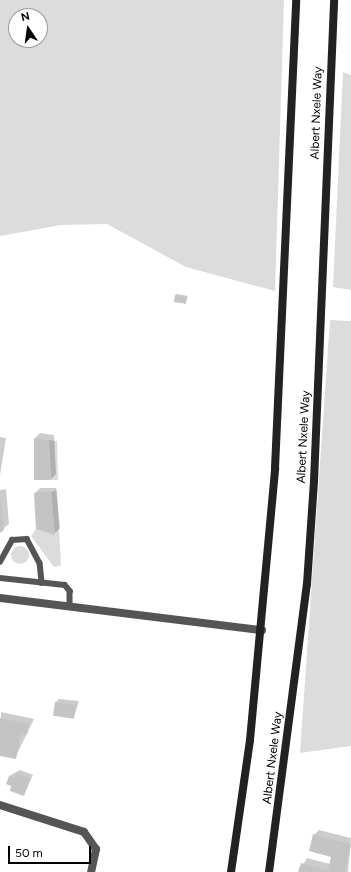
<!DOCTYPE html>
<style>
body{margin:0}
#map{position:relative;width:351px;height:872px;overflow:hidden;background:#fff;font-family:Figtree,sans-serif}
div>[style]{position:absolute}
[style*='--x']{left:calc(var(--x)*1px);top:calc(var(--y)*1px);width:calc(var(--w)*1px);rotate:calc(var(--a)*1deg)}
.green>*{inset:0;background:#dcdcdc}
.round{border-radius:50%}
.shadow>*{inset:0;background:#0003;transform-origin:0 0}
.building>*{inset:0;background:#c4c4c4;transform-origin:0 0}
.service>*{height:5.5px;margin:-2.75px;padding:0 2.75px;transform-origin:2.75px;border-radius:2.75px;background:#555}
.minor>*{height:8px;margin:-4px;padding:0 4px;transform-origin:4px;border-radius:4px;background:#555}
.secondary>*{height:8px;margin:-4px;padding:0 4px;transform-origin:4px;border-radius:4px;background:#222}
span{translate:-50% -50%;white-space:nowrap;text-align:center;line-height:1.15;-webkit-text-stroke:3px #fff;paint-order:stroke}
.street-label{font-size:12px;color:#000}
.north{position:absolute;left:8px;top:8px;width:40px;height:40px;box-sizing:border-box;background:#fff;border:1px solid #999;border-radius:50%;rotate:347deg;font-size:11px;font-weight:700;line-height:16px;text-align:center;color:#000}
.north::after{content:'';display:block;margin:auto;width:14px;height:18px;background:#000;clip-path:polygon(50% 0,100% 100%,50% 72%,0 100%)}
.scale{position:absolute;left:8px;top:846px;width:83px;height:18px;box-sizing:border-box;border:2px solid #000;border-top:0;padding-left:5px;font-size:12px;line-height:14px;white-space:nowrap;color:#000;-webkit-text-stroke:3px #fff;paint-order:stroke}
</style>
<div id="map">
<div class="green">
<i style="clip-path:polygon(evenodd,0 0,284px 0,275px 291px,186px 267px,107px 224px,61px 225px,0 236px,0 0,16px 16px,40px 16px,40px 40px,16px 40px,16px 16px)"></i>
<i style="clip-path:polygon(343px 72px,351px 75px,351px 290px,333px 287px)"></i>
<i style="clip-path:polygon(330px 320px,351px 321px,351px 746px,300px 753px)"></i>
<i style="clip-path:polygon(49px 440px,57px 441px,58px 480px,51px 480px)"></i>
<i style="clip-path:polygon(57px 490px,61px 565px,54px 567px,31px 536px,36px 529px,55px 534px,51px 492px)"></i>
<i class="round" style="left:11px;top:546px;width:18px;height:18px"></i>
</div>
<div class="shadow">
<i style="clip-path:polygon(177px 294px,188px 296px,185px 304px,175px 295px)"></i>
<i style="clip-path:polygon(40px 433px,54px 435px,56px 474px,51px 479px,35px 438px)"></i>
<i style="left:0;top:437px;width:6px;height:44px;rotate:9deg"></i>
<i style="clip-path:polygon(40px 488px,56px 488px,60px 528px,55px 533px,35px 493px)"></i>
<i style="clip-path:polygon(6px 489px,9px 524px,0 531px,0 490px)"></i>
<i style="clip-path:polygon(59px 699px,79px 701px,74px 717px,56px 702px)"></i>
<i style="clip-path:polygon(1px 712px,34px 719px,15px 758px,0 755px)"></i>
<i style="clip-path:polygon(20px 770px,33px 775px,24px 795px,13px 785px,9px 776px)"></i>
<i style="clip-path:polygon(319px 830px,351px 838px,348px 872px,299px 872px,307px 858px,330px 864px,332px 856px,314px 835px)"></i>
</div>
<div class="building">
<i style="left:175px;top:295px;width:12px;height:7px;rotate:9deg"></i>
<i style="clip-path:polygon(34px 438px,49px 440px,51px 480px,34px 480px)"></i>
<i style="clip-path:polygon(51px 492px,55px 535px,36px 529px,34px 493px)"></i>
<i style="clip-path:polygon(0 495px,4px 530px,0 533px)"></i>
<i style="left:55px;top:702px;width:21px;height:14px;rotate:8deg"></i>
<i style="clip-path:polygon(0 718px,29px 724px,27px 735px,21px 734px,16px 759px,0 756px)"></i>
<i style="clip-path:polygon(16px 773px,30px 778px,24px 796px,10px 791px,11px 786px,6px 784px,9px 776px,14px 778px)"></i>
<i style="clip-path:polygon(313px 834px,351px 844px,345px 872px,298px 872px,301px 863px,328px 870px,331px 857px,309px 851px)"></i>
</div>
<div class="service">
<i style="--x:0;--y:562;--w:25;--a:-61"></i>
<i style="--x:12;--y:540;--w:15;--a:-4"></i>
<i style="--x:27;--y:539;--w:27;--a:62"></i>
<i style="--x:40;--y:563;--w:20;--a:84"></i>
<i style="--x:0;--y:578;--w:65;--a:6.1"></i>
<i style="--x:65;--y:585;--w:8;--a:50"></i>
<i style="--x:70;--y:591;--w:15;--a:90"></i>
</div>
<div class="minor">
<i style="--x:0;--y:598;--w:264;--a:7"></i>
<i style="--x:0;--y:805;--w:88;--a:17.8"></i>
<i style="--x:84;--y:832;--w:21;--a:55"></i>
<i style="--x:96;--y:849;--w:24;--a:102"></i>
</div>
<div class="secondary">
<i style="--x:231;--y:872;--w:133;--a:-81.8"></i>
<i style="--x:250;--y:740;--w:273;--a:-84.7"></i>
<i style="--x:275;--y:468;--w:468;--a:-87.4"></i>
<i style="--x:269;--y:872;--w:290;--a:-82.5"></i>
<i style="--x:307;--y:584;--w:103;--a:-86.1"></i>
<i style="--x:314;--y:481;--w:481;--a:-87.6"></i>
</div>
<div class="street-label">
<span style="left:317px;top:113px;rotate:-88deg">Albert Nxele Way</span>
<span style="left:304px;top:437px;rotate:-87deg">Albert Nxele Way</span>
<span style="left:273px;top:758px;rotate:-83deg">Albert Nxele Way</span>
</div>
<div class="north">N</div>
<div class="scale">50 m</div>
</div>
